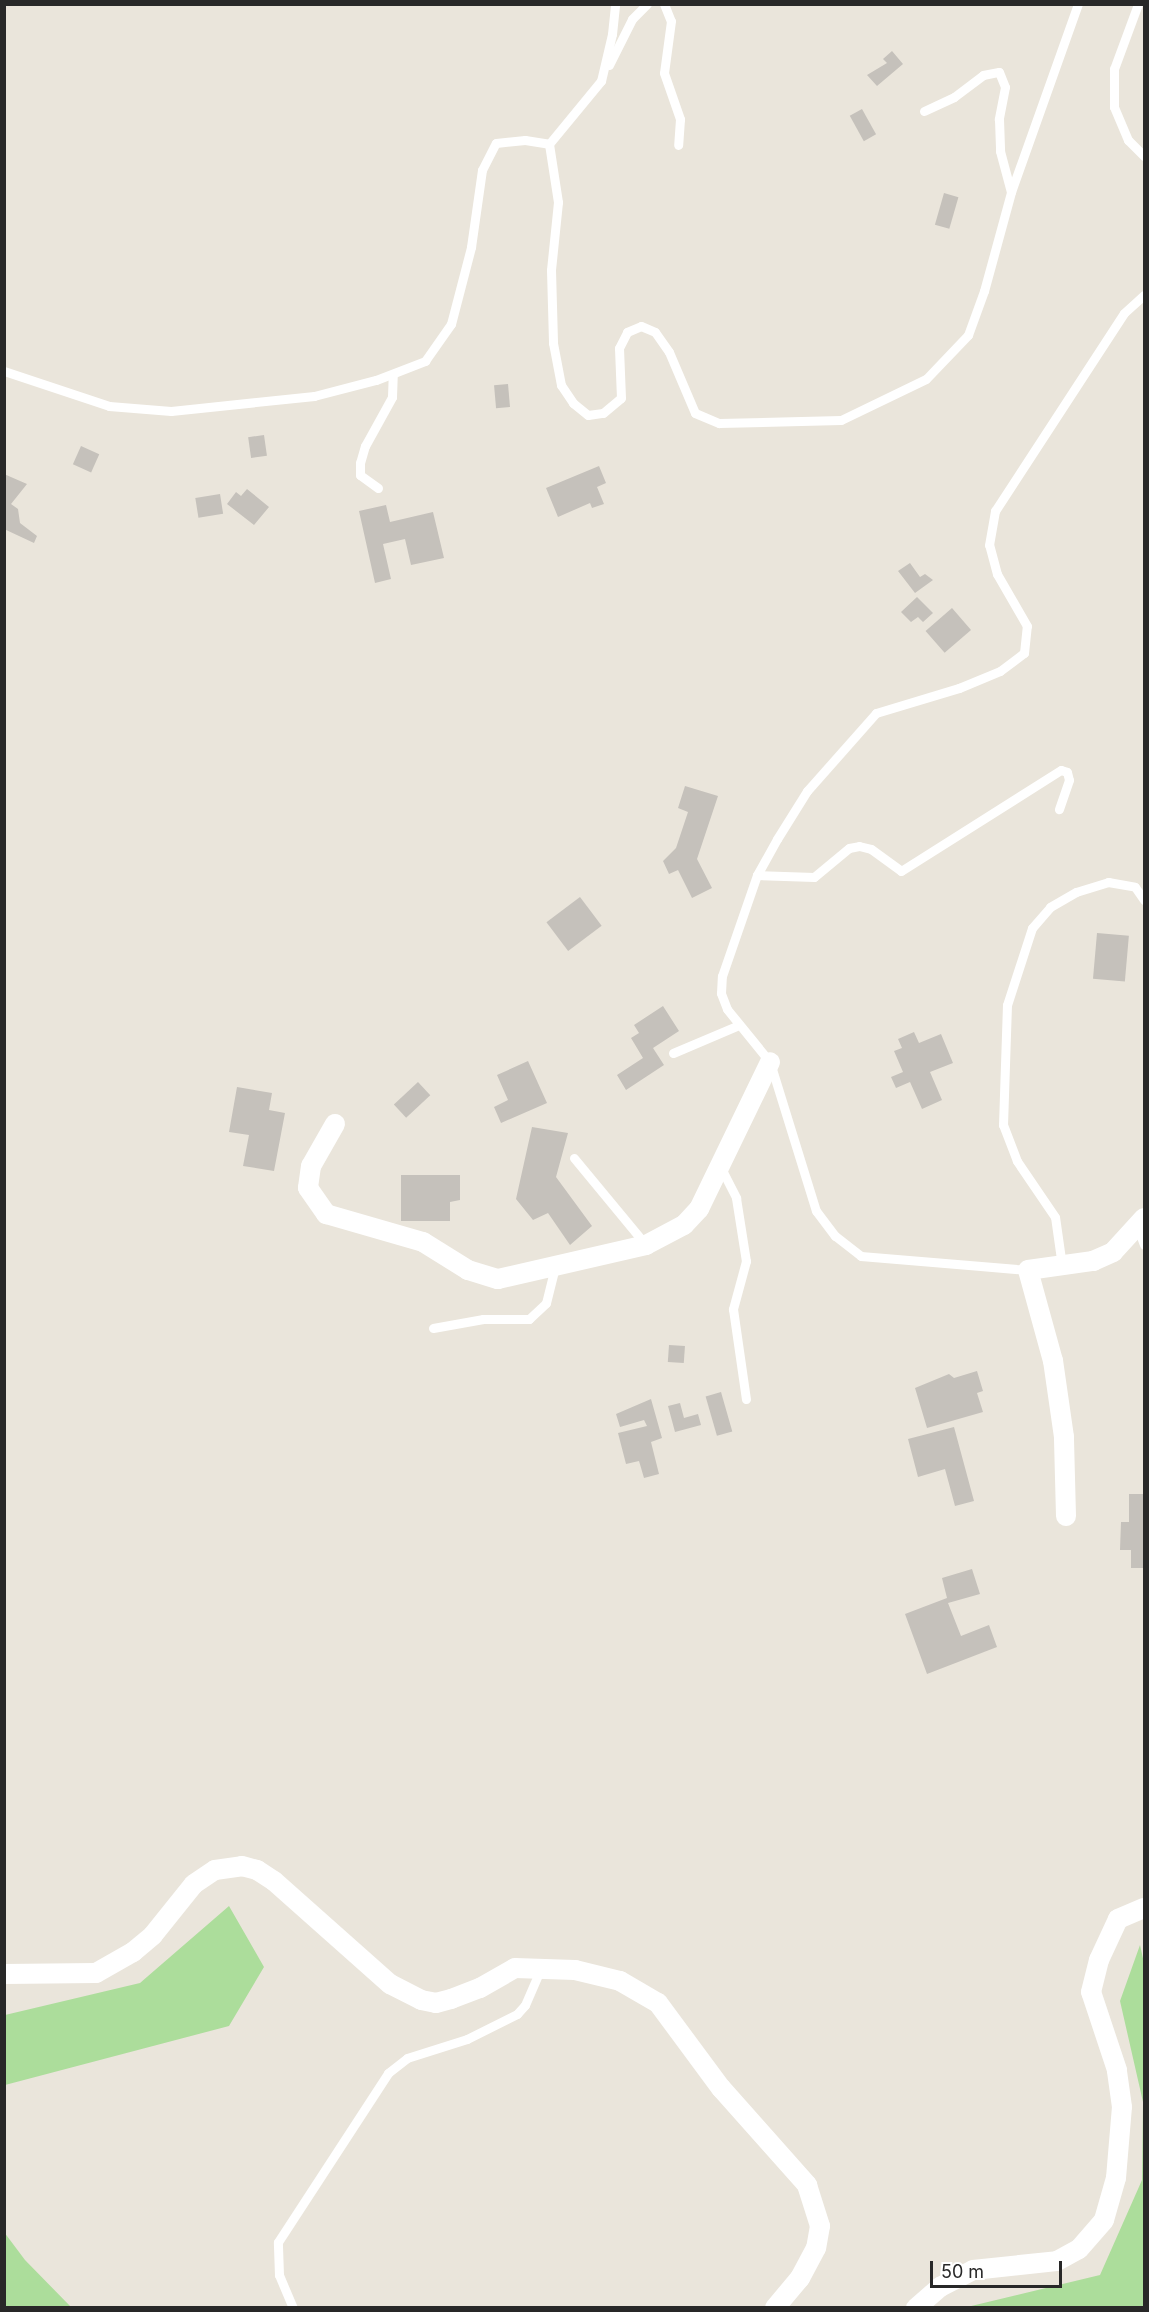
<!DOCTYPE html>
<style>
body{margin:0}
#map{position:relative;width:1149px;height:2312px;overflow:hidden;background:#eae5db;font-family:Inter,sans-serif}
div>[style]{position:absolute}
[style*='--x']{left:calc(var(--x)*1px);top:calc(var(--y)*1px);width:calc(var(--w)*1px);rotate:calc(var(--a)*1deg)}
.green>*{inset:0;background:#acdd9b}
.building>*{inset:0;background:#c5c1bb;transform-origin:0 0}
.lane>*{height:9px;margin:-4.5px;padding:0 4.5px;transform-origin:4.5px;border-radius:4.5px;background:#fff}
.street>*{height:20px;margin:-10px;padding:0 10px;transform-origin:10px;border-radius:10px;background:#fff}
span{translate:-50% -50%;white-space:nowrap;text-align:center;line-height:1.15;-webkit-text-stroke:5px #fff;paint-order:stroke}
.frame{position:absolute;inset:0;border:6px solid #282828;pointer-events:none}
.scale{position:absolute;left:930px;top:2261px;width:132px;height:27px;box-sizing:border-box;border:3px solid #282828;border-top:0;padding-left:8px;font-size:18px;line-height:21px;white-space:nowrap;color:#282828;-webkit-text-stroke:4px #fff;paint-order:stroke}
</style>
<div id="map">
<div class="green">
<i style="clip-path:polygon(229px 1906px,264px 1967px,229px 2026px,5px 2085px,5px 2015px,140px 1983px)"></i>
<i style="clip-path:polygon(1140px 1945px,1144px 1963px,1144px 2307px,967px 2307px,1100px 2275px,1142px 2180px,1143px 2102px,1120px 2001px)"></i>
<i style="clip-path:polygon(4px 2232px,25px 2260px,71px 2307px,5px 2307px)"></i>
</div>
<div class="building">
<i style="clip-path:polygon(892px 51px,903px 64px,877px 86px,867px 75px,887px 63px,883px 59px)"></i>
<i style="left:862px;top:109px;width:29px;height:14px;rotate:61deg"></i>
<i style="left:944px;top:193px;width:15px;height:33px;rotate:16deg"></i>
<i style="left:508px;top:384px;width:23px;height:14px;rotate:85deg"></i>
<i style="left:264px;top:435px;width:21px;height:16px;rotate:82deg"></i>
<i style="left:81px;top:446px;width:20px;height:20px;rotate:24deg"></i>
<i style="clip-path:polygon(599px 466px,606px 483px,597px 487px,604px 504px,592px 508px,590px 503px,558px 517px,546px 488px)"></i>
<i style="clip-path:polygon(4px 474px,27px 484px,11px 504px,18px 509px,20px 523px,37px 536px,34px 543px,4px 529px)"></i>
<i style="clip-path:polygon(247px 489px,269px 507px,254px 525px,227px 504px,236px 492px,241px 496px)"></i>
<i style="left:220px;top:494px;width:20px;height:25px;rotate:81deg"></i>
<i style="clip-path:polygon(386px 505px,390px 522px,433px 512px,444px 558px,411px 565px,405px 539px,383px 544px,391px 579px,375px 583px,359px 511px)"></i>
<i style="clip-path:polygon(910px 563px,920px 577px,925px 574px,933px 580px,915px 593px,898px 571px)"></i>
<i style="clip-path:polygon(917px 597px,933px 613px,923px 622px,918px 617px,911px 622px,901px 612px)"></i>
<i style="left:952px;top:608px;width:29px;height:35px;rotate:49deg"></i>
<i style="clip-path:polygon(685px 786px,718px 796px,697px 859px,712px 888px,692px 898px,678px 870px,669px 874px,663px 861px,676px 848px,688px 812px,678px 808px)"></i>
<i style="left:580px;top:897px;width:36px;height:42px;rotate:53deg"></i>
<i style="left:1097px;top:933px;width:32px;height:46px;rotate:5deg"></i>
<i style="clip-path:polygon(663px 1006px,679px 1031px,653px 1048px,664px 1065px,626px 1090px,617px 1075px,643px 1058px,631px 1038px,639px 1033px,634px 1025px)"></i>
<i style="clip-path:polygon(914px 1032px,919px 1043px,941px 1034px,953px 1063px,930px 1072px,942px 1100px,922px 1109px,910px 1082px,896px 1088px,891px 1077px,903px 1072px,894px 1051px,902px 1048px,898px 1039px)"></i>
<i style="clip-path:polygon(528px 1061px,547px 1103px,501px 1123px,494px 1107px,508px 1100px,497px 1075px)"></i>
<i style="left:418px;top:1082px;width:18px;height:33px;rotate:47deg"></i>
<i style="clip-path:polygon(237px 1087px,272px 1093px,269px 1110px,285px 1113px,274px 1171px,243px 1166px,249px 1135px,229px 1132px)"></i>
<i style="clip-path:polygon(532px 1127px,568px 1133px,556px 1177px,592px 1226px,570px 1245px,548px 1213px,533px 1220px,516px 1199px)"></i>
<i style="clip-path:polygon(401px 1175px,460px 1175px,460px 1200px,450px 1202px,450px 1221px,401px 1221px)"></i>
<i style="left:669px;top:1345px;width:16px;height:17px;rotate:4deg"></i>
<i style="clip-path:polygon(977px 1371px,983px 1391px,977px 1393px,983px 1412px,927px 1428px,915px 1388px,949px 1374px,954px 1378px)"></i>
<i style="left:721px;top:1392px;width:41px;height:16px;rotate:74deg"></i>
<i style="clip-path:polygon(651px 1399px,662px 1438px,651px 1442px,659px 1474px,644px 1478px,639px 1461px,626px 1464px,618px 1433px,647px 1426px,644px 1420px,620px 1427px,616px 1414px)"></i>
<i style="clip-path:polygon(680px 1403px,684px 1418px,698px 1414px,701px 1425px,675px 1432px,668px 1406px)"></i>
<i style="clip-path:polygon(954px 1427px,974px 1501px,955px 1506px,945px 1469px,918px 1477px,908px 1439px)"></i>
<i style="clip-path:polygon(1129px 1494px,1144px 1494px,1144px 1568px,1131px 1568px,1131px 1550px,1120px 1550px,1121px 1522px,1129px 1522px)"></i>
<i style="clip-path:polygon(972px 1569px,980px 1594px,948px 1603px,961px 1636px,989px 1625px,997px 1647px,927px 1674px,905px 1614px,947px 1598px,942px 1578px)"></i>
</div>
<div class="lane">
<i style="--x:664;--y:4;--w:18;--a:68"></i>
<i style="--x:671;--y:21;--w:52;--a:97.7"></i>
<i style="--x:664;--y:73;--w:49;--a:70.8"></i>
<i style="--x:680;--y:119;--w:26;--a:94"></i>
<i style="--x:1138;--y:4;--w:69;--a:110.3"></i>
<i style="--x:1114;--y:69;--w:38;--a:90"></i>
<i style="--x:1114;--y:107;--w:36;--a:67"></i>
<i style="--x:1128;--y:140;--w:23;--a:45"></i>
<i style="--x:609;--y:65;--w:51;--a:-63.4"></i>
<i style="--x:632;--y:19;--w:21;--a:-45"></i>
<i style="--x:924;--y:111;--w:33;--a:-25"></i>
<i style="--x:954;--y:97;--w:36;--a:-37"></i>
<i style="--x:983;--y:75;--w:16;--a:-11"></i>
<i style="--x:999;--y:72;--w:16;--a:68"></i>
<i style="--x:1005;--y:87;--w:33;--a:101"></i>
<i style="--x:999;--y:119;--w:32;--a:88"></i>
<i style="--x:1000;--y:151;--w:42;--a:75"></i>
<i style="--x:549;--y:144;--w:82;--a:-50.5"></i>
<i style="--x:601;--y:81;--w:48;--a:-76.8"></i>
<i style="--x:612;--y:34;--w:30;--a:-84"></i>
<i style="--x:4;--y:371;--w:111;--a:18.4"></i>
<i style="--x:109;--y:406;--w:62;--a:4.6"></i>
<i style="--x:171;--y:411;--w:144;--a:-6"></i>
<i style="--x:314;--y:396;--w:64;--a:-14.5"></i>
<i style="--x:376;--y:380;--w:53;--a:-21.2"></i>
<i style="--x:425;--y:361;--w:45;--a:-54.9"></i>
<i style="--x:451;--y:324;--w:80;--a:-75.4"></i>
<i style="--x:471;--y:247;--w:78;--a:-81.9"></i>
<i style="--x:482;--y:170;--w:30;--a:-63"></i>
<i style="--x:496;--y:143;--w:29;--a:-6"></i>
<i style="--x:525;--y:140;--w:24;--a:9"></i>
<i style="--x:549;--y:144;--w:59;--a:81.2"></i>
<i style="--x:558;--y:202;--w:68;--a:95.9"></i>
<i style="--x:551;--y:270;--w:73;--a:88.4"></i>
<i style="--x:553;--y:343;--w:43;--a:79.2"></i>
<i style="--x:561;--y:385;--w:22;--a:56"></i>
<i style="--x:573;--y:403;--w:19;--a:39"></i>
<i style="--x:588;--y:415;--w:15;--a:-8"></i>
<i style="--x:603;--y:413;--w:23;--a:-40"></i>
<i style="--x:621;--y:398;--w:50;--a:-92.3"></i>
<i style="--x:619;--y:348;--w:18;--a:-63"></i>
<i style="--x:627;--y:332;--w:15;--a:-23"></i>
<i style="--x:641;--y:326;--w:15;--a:23"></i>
<i style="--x:655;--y:332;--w:24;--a:55"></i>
<i style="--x:669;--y:352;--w:66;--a:66.9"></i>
<i style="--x:695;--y:413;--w:26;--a:23"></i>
<i style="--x:719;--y:423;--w:122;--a:-1.4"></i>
<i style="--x:841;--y:420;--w:94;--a:-25.8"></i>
<i style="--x:926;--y:379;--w:61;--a:-46.3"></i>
<i style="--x:968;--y:335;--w:47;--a:-70"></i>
<i style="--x:984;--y:291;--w:103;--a:-74.7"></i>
<i style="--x:1011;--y:192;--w:200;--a:-70.4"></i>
<i style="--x:378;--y:488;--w:22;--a:-144"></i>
<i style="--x:360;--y:475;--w:12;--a:-90"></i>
<i style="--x:360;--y:463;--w:18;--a:-74"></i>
<i style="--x:365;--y:446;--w:56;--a:-61.1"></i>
<i style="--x:392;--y:397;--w:23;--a:-88"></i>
<i style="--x:757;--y:875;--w:57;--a:2"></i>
<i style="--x:814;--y:877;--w:45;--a:-39.6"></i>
<i style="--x:849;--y:848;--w:10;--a:-11"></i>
<i style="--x:859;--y:846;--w:12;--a:14"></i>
<i style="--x:871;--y:849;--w:37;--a:36"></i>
<i style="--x:901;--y:871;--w:189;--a:-32.3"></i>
<i style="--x:1061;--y:770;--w:6;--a:18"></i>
<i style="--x:1067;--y:772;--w:8;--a:76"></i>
<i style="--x:1069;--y:780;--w:31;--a:109"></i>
<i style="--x:673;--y:1053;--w:72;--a:-23"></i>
<i style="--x:574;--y:1158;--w:113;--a:50.4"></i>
<i style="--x:720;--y:1166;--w:36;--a:63"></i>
<i style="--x:736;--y:1198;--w:64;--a:81"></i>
<i style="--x:746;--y:1261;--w:50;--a:105.2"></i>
<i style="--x:733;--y:1309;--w:91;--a:81.8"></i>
<i style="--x:1138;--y:1229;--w:17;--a:69"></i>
<i style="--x:1062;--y:1266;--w:49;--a:-98.1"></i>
<i style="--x:1055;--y:1217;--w:68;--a:-124.2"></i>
<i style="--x:1017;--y:1161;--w:39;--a:-111"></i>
<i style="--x:1003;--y:1125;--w:120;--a:-88.1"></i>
<i style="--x:1007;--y:1005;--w:81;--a:-72"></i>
<i style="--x:1032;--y:928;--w:28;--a:-49"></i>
<i style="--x:1050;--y:907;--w:30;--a:-30"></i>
<i style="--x:1076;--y:892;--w:34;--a:-17"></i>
<i style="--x:1108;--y:882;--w:27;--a:10"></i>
<i style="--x:1135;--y:887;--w:16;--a:55"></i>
<i style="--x:1028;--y:1270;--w:168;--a:-175.2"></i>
<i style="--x:861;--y:1256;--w:33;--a:-142"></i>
<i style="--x:835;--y:1236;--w:31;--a:-127"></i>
<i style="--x:816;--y:1211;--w:156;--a:-107.2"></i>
<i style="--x:770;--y:1062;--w:68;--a:-129.1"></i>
<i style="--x:727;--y:1009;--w:17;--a:-111"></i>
<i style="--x:721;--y:993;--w:17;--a:-87"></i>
<i style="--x:722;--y:976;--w:107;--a:-70.9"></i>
<i style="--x:757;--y:875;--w:41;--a:-60.9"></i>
<i style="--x:777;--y:839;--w:57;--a:-58"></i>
<i style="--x:807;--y:791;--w:104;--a:-48.5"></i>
<i style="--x:876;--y:713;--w:87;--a:-16.8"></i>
<i style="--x:959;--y:688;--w:44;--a:-22.5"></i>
<i style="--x:1000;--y:671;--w:30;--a:-37"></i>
<i style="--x:1024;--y:653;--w:27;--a:-84"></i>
<i style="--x:1027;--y:626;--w:60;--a:-120"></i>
<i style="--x:997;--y:574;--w:30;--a:-105"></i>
<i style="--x:989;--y:545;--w:35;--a:-80"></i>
<i style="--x:995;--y:511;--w:236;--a:-56.9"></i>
<i style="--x:1124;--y:313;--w:27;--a:-42"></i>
<i style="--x:433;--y:1328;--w:51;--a:-10.2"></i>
<i style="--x:483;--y:1319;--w:46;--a:0"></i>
<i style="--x:529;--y:1319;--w:23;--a:-43"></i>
<i style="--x:546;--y:1303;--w:37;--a:-76"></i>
<i style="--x:293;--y:2308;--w:36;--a:-113"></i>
<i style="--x:279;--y:2275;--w:33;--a:-92"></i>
<i style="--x:278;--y:2242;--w:202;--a:-56.9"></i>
<i style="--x:388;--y:2073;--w:24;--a:-38"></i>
<i style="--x:407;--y:2058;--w:63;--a:-17.6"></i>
<i style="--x:467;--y:2039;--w:56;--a:-26.6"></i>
<i style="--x:517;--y:2014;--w:12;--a:-48"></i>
<i style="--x:525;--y:2005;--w:40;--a:-66.6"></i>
</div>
<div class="street">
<i style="--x:335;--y:1124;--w:48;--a:119.7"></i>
<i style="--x:311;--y:1166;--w:22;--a:98"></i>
<i style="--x:308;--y:1188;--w:32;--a:55"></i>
<i style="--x:326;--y:1214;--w:101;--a:16.1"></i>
<i style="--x:423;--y:1242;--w:53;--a:31.9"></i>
<i style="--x:468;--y:1270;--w:31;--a:17"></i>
<i style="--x:498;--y:1279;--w:152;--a:-12.9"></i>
<i style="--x:646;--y:1245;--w:43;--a:-27.8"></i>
<i style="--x:684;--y:1225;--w:22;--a:-47"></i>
<i style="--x:699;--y:1209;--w:163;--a:-64.2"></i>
<i style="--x:1066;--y:1516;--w:79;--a:-91.5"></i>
<i style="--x:1064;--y:1437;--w:77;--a:-98.2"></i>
<i style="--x:1053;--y:1361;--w:94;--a:-105.4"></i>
<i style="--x:1028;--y:1270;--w:66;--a:-7.9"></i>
<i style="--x:1093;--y:1261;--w:22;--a:-24"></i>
<i style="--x:1113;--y:1252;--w:46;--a:-47.6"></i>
<i style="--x:4;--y:1974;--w:92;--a:-0.6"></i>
<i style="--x:96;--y:1973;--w:43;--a:-29.6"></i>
<i style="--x:133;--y:1952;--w:26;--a:-40"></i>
<i style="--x:153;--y:1935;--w:65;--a:-51.2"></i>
<i style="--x:194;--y:1884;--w:25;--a:-34"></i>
<i style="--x:215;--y:1870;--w:27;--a:-8"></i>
<i style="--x:242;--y:1866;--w:16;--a:15"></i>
<i style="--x:257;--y:1870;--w:20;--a:33"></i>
<i style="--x:274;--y:1881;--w:155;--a:41.6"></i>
<i style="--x:390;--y:1984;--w:35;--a:27"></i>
<i style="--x:421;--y:2000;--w:15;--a:11"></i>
<i style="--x:436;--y:2003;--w:16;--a:-15"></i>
<i style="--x:451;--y:1999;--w:31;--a:-21"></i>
<i style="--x:480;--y:1988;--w:40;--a:-29.7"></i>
<i style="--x:515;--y:1968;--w:60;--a:1.9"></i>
<i style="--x:575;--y:1970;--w:46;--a:13.7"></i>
<i style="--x:620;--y:1981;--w:44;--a:30.1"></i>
<i style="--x:658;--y:2003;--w:106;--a:53.5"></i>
<i style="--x:721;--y:2088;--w:130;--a:48.4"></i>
<i style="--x:807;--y:2185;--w:43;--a:72.4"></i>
<i style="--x:820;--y:2226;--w:22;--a:100"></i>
<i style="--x:816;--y:2248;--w:34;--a:118"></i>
<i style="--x:800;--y:2278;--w:39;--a:130"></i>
<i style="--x:916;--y:2308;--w:32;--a:-41"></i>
<i style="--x:940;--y:2287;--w:37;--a:-27"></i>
<i style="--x:973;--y:2270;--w:84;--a:-6.1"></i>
<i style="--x:1057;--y:2261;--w:25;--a:-29"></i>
<i style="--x:1079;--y:2249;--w:38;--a:-49"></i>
<i style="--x:1104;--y:2220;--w:44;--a:-74.1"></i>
<i style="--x:1116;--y:2178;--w:71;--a:-85.2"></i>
<i style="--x:1122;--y:2107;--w:37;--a:-98"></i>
<i style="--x:1117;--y:2070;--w:82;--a:-108.4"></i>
<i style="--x:1091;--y:1992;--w:33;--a:-76"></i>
<i style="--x:1099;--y:1960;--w:45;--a:-65.1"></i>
<i style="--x:1118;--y:1919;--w:28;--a:-23"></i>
</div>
<div class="frame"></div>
<div class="scale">50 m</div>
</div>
